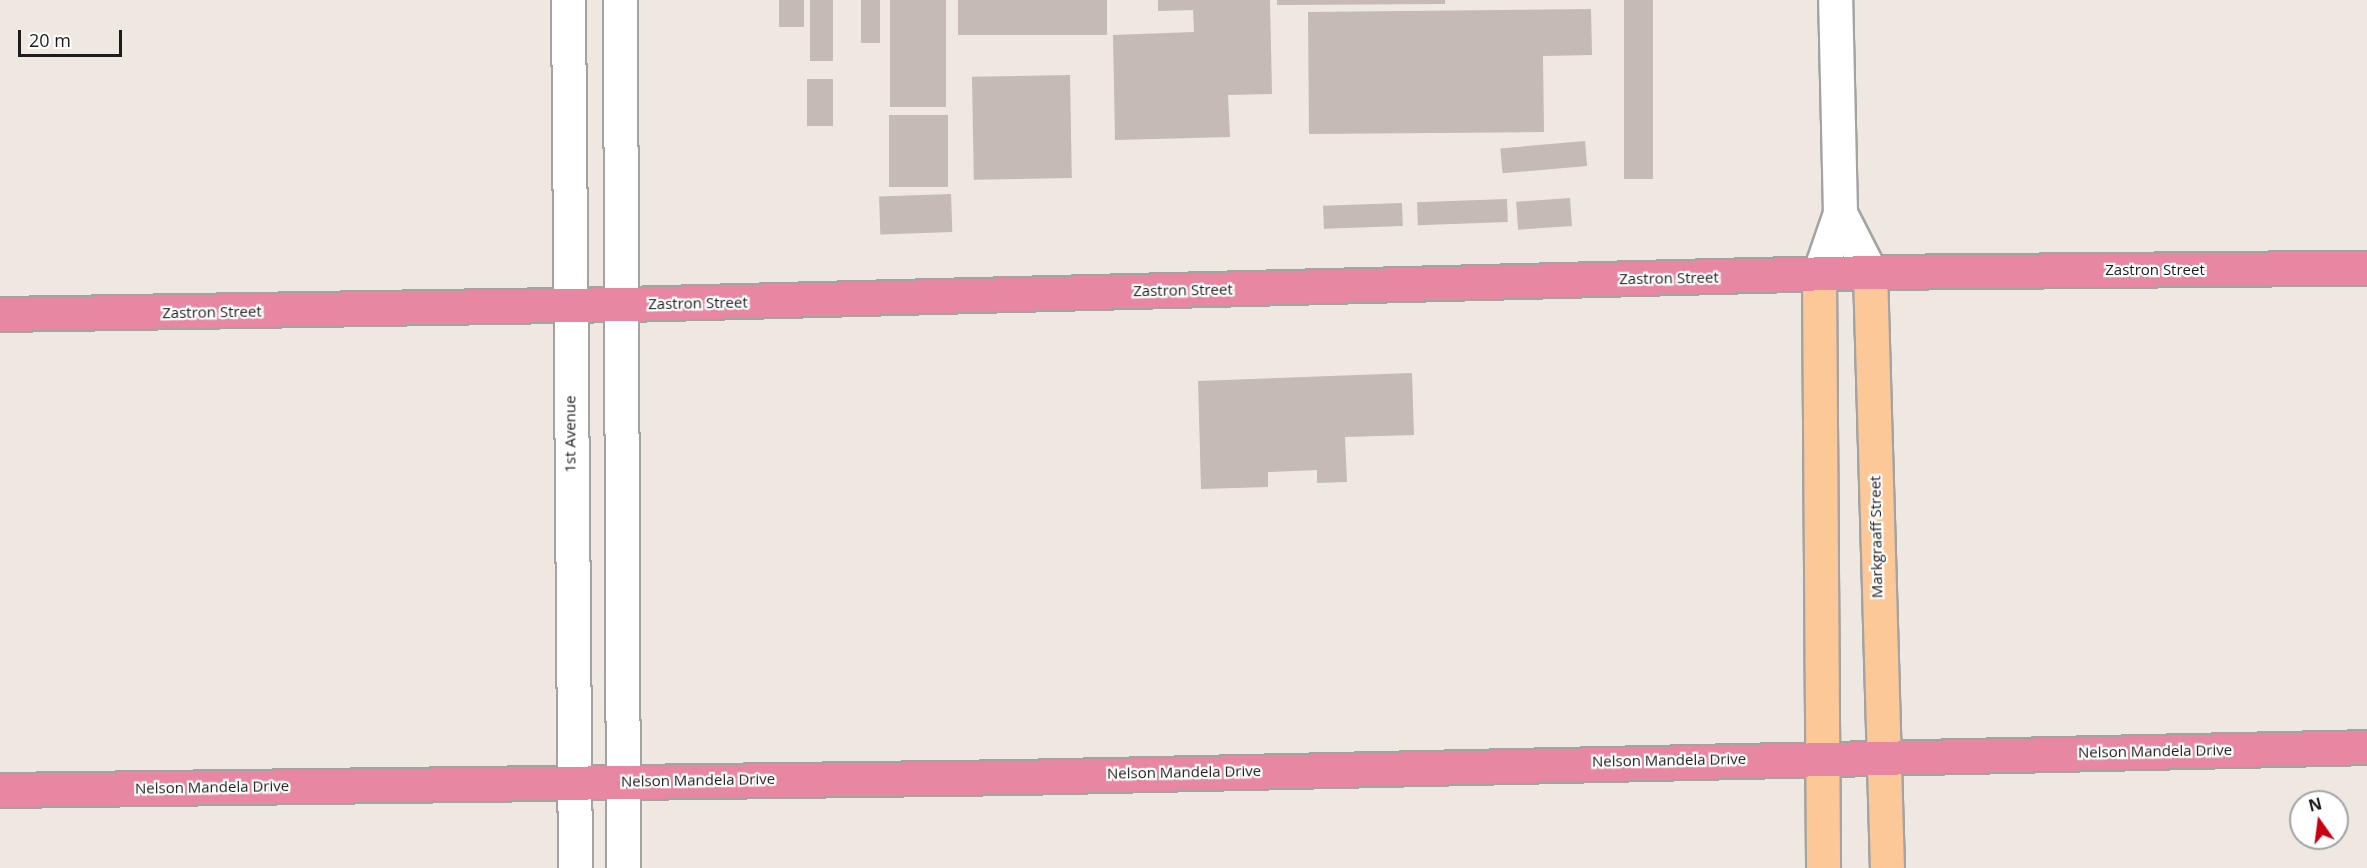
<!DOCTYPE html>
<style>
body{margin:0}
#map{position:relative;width:2367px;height:868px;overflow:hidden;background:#eee8e1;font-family:"Open Sans",sans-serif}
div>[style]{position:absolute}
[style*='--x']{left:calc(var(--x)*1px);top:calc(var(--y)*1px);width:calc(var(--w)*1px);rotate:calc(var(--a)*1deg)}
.building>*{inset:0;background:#c5bab5;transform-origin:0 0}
.roads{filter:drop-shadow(2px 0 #a3a3a3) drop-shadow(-2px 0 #a3a3a3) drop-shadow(0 2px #a3a3a3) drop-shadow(0 -2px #a3a3a3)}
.minor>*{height:33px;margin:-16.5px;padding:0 16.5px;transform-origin:16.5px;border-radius:16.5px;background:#fff}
.major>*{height:33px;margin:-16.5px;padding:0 16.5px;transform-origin:16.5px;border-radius:16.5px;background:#fcc897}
.highway>*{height:33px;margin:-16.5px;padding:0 16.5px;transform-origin:16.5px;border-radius:16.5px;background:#e787a1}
span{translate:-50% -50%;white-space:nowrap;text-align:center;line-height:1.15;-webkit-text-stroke:4.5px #fff;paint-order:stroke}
.street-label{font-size:15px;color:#1c1c1c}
.north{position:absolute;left:2289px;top:790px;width:60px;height:60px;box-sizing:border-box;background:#fff;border:2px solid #a4a4a4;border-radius:50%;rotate:346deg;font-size:16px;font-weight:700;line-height:24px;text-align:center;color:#1c1c1c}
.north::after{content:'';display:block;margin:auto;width:21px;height:27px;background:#c80011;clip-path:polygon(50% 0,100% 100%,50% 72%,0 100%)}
.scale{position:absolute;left:18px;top:30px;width:104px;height:27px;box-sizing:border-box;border:3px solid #1c1c1c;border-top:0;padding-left:8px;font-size:18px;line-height:21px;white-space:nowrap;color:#1c1c1c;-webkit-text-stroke:4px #fff;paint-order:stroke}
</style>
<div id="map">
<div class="building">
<i style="left:779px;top:0;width:25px;height:27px"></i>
<i style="left:810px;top:0;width:23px;height:61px"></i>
<i style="left:861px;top:0;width:19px;height:43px"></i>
<i style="left:890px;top:0;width:56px;height:107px"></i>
<i style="left:958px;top:0;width:149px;height:35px"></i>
<i style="clip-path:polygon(1158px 0,1270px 0,1272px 94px,1228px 95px,1230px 137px,1115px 140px,1113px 35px,1194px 32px,1193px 10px,1158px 11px)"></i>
<i style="clip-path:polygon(1277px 0,1445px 0,1445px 4px,1277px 5px)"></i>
<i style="left:1624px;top:0;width:29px;height:179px"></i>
<i style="clip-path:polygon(1591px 9px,1592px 55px,1543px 56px,1544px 132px,1309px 134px,1308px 12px)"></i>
<i style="left:1070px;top:75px;width:103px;height:98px;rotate:89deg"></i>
<i style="left:807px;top:79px;width:26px;height:47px"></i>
<i style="left:889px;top:115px;width:59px;height:72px"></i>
<i style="left:1585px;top:141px;width:25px;height:85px;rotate:85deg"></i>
<i style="left:951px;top:194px;width:38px;height:72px;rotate:88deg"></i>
<i style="left:1570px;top:198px;width:28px;height:54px;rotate:86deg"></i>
<i style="left:1507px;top:199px;width:23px;height:90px;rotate:88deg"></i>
<i style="left:1402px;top:203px;width:23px;height:79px;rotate:88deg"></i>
<i style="clip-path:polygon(1412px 373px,1414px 435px,1345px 437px,1347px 482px,1317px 483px,1317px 470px,1268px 472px,1268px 487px,1201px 489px,1198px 381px)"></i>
</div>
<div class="roads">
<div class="minor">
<i style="--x:568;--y:0;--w:868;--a:89.54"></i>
<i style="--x:620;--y:0;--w:868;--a:89.8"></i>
<i style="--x:1840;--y:213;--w:66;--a:63"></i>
<i style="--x:1819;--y:274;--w:65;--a:-71"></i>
<i style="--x:1840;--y:213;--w:213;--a:-91.3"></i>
</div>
<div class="major">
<i style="--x:1870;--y:272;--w:596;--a:88.37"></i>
<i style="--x:1819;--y:274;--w:594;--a:89.61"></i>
</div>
<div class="highway">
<i style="--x:0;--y:314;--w:625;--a:-0.92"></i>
<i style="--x:625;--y:304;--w:1245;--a:-1.47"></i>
<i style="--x:1870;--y:272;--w:497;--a:-0.5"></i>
<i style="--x:0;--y:790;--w:1018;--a:-0.73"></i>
<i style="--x:1018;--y:777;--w:1349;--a:-1.27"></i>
</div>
</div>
<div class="street-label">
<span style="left:2155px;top:270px">Zastron Street</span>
<span style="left:1669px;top:278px;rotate:-1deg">Zastron Street</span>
<span style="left:1183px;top:290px;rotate:-1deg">Zastron Street</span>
<span style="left:698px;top:303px;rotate:-1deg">Zastron Street</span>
<span style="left:212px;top:312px;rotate:-1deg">Zastron Street</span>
<span style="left:570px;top:434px;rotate:-90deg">1st Avenue</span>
<span style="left:1876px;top:537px;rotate:-91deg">Markgraaff Street</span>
<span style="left:2155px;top:751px;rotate:-1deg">Nelson Mandela Drive</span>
<span style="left:1669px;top:760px;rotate:-1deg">Nelson Mandela Drive</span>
<span style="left:1184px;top:772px;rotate:-1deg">Nelson Mandela Drive</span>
<span style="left:698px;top:780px;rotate:-1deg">Nelson Mandela Drive</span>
<span style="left:212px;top:787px;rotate:-1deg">Nelson Mandela Drive</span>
</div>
<div class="north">N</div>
<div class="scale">20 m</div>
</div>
